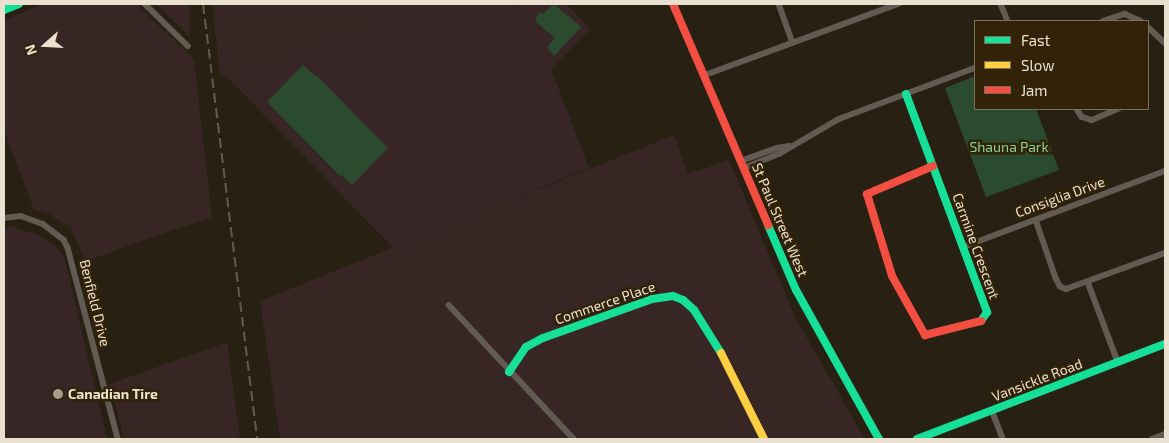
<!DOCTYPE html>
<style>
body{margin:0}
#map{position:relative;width:1169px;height:443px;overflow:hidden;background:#282012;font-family:"Exo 2",sans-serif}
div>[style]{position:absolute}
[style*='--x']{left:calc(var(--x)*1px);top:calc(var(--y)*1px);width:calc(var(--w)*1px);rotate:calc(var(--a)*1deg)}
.commercial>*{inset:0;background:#382626}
.industrial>*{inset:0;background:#382624}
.green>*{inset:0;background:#2b4b2f}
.street>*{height:5.5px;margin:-2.75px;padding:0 2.75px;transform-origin:2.75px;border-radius:2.75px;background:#635b52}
.fast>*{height:8px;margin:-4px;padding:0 4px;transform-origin:4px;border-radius:4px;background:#16e098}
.slow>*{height:8px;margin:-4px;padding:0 4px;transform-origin:4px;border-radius:4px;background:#ffcf43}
.jam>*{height:8px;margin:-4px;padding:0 4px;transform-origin:4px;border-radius:4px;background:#f24e42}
.rail>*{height:2px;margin-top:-1px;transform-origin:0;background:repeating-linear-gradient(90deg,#625b51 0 10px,transparent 0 15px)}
.dots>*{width:14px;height:14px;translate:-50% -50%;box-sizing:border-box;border:2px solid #322208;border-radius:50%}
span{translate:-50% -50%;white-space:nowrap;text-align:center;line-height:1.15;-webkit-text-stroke:5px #322208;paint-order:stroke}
.park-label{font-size:14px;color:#86d596}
.street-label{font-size:14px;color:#eae0d0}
.poi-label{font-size:14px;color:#eae0d0;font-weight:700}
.left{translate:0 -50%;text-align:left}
.frame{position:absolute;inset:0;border:5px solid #eae0d0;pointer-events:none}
.legend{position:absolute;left:974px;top:20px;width:175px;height:90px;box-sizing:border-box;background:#322208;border:1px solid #7c6e58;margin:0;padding:6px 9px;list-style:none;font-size:15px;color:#eae0d0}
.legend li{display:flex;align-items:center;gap:10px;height:25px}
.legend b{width:25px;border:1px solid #7c6e58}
.north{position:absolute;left:20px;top:20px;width:50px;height:50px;-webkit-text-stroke:4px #322208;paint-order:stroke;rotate:251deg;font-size:14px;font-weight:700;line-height:20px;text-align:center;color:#eae0d0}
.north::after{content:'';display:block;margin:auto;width:18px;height:22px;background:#eae0d0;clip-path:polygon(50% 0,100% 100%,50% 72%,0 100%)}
</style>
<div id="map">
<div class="commercial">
<i style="clip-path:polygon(429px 4px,513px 4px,515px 7px,524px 4px,566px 4px,590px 29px,551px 69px,589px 168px,393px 248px,233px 83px)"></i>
<i style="clip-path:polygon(10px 226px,36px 234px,52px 243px,64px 256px,107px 439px,4px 439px,4px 228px)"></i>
</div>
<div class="industrial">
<i style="clip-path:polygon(43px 4px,136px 4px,194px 59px,212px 218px,181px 227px,86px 261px,70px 228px,49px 214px,34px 210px,4px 130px,4px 20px)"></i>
<i style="clip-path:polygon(156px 4px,189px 4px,190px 37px)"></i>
<i style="clip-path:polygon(212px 4px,429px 4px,233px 83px,220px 74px)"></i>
<i style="clip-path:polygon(674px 135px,688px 174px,729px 160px,795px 317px,865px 439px,280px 439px,260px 301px)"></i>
<i style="clip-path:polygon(227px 342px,240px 439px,124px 439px,110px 384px)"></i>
</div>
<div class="green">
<i style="clip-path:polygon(554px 4px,581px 27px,554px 56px,547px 47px,555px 38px,536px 22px,536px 17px,539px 13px,543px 14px)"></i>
<i style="clip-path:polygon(303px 65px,315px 76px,316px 75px,388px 148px,352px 185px,341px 175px,340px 176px,267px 102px)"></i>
<i style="clip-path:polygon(975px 76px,975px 109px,1036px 109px,1059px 170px,986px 197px,945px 88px)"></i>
</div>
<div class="street">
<i style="--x:145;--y:4;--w:60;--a:44.3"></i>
<i style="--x:779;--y:4;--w:41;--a:70.3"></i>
<i style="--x:1001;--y:4;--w:18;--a:68"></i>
<i style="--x:1103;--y:21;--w:23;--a:-18"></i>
<i style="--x:1125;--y:14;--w:17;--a:24"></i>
<i style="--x:1148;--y:27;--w:23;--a:43"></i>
<i style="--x:705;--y:75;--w:206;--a:-20.2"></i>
<i style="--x:1077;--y:109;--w:9;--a:58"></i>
<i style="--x:1082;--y:117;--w:10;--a:17"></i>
<i style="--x:1092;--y:120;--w:28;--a:-23"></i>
<i style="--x:741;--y:161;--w:38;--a:-20"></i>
<i style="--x:777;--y:148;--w:12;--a:-9"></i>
<i style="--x:744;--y:168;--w:38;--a:-22"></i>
<i style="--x:779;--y:154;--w:69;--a:-30.3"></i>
<i style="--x:839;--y:119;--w:145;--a:-20.6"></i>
<i style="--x:4;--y:218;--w:17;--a:-7"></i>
<i style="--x:21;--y:216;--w:23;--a:20"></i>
<i style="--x:43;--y:224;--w:26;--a:37"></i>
<i style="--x:64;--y:240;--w:9;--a:63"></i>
<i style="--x:68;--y:248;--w:197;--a:75.3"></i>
<i style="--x:1036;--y:220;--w:61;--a:71"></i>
<i style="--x:1056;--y:278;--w:9;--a:63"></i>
<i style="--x:1060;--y:286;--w:7;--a:27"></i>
<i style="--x:1066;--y:289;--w:105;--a:-20"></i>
<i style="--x:963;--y:247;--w:216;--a:-20.6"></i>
<i style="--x:1088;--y:282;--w:85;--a:69.4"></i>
<i style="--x:449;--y:305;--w:183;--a:47"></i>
<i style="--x:992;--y:410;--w:31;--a:69"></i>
<i style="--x:1152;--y:439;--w:14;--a:-21"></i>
</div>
<div class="fast">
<i style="--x:4;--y:10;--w:16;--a:-22"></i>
<i style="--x:906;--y:94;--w:233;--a:69.6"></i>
<i style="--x:987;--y:312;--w:11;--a:124"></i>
<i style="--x:768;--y:225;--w:71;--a:66.7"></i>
<i style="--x:796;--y:290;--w:171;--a:60.9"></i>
<i style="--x:509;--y:372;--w:30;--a:-56"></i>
<i style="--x:526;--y:347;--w:19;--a:-28"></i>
<i style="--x:543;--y:338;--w:116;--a:-19.7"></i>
<i style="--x:652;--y:299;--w:21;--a:-8"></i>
<i style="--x:673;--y:296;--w:11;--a:22"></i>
<i style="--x:683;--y:300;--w:15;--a:42"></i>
<i style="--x:694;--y:310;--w:51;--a:57.9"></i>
<i style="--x:917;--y:439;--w:266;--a:-21"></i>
</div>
<div class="slow">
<i style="--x:721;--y:353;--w:96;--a:63.4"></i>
</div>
<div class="jam">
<i style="--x:673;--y:4;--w:241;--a:66.7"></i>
<i style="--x:933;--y:166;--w:72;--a:157"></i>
<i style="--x:867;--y:194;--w:86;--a:73"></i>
<i style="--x:892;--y:276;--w:68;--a:60.8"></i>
<i style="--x:925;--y:335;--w:58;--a:-14"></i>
</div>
<div class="rail">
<i style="--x:203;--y:4;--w:438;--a:82.9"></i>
</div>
<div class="dots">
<i style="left:58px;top:394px;background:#a69d8e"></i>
</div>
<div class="park-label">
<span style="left:1009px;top:147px">Shauna Park</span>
</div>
<div class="street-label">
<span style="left:1060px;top:197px;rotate:-20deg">Consiglia Drive</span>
<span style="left:780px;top:220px;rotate:67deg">St Paul Street West</span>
<span style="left:976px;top:246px;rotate:70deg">Carmine Crescent</span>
<span style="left:95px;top:303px;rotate:76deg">Benfield Drive</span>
<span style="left:605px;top:303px;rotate:-19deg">Commerce Place</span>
<span style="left:1037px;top:380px;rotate:-21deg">Vansickle Road</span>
</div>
<div class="poi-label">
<span class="left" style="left:68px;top:394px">Canadian Tire</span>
</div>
<div class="frame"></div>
<ul class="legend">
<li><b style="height:6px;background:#16e098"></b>Fast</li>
<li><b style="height:6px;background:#ffcf43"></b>Slow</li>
<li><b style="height:6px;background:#f24e42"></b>Jam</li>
</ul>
<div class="north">N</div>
</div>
